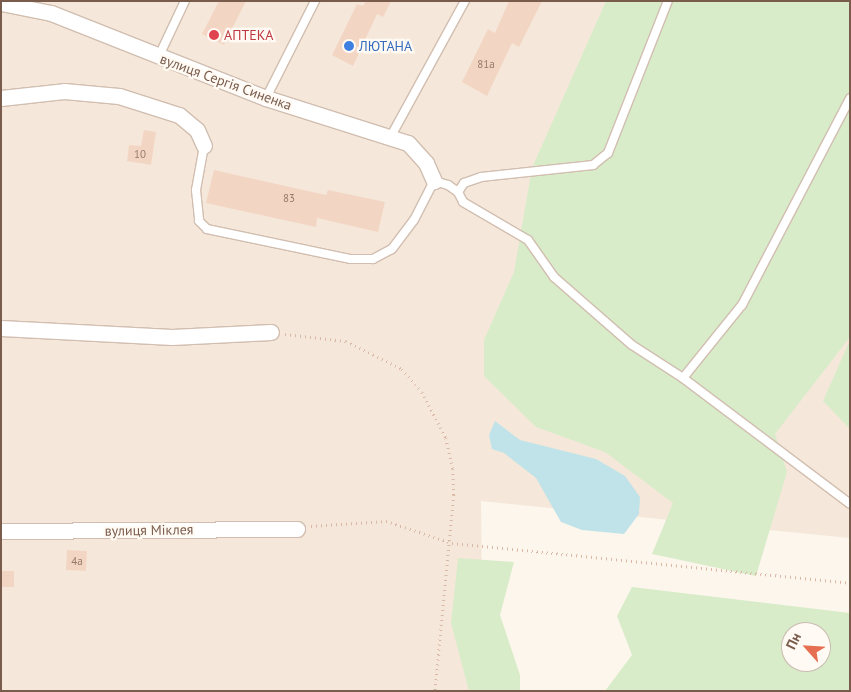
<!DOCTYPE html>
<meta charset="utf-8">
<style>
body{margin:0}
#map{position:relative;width:851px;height:692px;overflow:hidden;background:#fdf6ec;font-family:"PT Sans",sans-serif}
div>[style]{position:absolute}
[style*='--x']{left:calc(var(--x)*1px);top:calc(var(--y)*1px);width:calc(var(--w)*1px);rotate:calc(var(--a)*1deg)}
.residential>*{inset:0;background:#f5e8da}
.green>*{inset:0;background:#d8ecc9}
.water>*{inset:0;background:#bfe3e8}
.building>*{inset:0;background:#f3d5c3;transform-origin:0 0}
.path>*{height:2.5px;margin-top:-1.25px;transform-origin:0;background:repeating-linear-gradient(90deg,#d9b8a5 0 1px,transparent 0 5px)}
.roads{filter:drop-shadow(1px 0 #d1beb0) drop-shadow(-1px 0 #d1beb0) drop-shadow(0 1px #d1beb0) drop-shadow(0 -1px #d1beb0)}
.lane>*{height:8px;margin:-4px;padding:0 4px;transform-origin:4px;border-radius:4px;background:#fff}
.street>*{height:15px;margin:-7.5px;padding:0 7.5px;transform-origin:7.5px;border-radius:7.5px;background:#fff}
.dots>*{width:14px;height:14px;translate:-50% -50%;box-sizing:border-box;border:2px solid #fffaf3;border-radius:50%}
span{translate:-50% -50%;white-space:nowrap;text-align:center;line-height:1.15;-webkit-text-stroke:4.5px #fffaf3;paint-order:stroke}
.number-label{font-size:11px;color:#987a6a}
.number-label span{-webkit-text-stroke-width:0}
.health-label{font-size:14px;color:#be3a42}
.left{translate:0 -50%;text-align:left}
.shop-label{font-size:14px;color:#366cbe}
.street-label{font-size:14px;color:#7a5c4d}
.frame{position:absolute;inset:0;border:2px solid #7a5c4d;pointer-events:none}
.north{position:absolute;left:781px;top:622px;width:50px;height:50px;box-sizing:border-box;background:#fffaf3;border:1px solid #cabbb1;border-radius:50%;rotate:296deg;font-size:14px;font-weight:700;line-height:20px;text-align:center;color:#7a5c4d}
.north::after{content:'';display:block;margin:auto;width:18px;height:22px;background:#e76f51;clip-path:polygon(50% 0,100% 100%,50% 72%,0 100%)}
</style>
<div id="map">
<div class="residential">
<i style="clip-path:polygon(1px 1px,850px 1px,850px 538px,481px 501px,483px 691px,1px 691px)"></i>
</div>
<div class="green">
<i style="clip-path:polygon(606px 1px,850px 1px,850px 337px,775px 434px,787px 472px,756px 576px,652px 554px,673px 503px,605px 452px,536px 427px,484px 376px,484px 340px,514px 272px,532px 168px)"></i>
<i style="clip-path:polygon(850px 340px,850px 429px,823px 401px)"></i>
<i style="clip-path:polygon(458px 558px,514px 562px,500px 615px,520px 675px,520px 691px,469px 691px,451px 623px)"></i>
<i style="clip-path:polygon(evenodd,632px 587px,850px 613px,850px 691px,605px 691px,632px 655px,617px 616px,632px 587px,791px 632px,821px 632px,821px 662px,791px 662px,791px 632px)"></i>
</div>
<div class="water">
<i style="clip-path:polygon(495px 421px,520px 440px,596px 459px,625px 476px,640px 497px,639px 514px,624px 534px,582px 530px,561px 522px,536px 478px,504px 453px,492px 449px,489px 435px)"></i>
</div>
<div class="building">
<i style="clip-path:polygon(219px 1px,246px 1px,224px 45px,202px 34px)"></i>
<i style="clip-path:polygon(366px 1px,391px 1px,383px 17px,377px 14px,353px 66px,332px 55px,357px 4px,363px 6px)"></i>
<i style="clip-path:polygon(509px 1px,542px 1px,519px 47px,512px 43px,487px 96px,462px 82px,488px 29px,495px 33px)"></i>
<i style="clip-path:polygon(144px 130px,156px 132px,151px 165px,127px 161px,129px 145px,141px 146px)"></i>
<i style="clip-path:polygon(214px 170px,326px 195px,328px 190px,385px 202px,378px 232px,317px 218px,316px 227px,206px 203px)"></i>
<i style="left:67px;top:550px;width:20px;height:20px;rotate:3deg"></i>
<i style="left:1px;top:571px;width:13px;height:16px"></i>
</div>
<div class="path">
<i style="--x:285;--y:334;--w:61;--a:6.5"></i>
<i style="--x:346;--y:341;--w:63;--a:26.6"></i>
<i style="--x:402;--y:369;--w:30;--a:49"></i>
<i style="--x:422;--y:392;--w:52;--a:62.4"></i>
<i style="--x:446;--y:438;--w:32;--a:77"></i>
<i style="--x:453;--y:469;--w:26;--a:88"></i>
<i style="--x:454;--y:495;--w:197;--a:95.5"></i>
<i style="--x:311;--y:526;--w:75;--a:-3.8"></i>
<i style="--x:386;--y:521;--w:70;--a:18.4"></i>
<i style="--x:452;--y:543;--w:400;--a:5.7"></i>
</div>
<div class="roads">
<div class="lane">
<i style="--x:158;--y:58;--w:63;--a:-64.7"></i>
<i style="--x:266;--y:98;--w:109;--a:-63.2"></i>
<i style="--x:391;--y:136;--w:154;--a:-61.3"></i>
<i style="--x:204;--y:146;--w:45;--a:100.3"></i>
<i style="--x:196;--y:190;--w:31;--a:84"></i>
<i style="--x:199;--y:221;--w:11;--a:45"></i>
<i style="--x:207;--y:229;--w:147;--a:11.8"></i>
<i style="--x:351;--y:259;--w:22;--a:0"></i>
<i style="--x:373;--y:259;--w:21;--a:-28"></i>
<i style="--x:392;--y:249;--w:36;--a:-53"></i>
<i style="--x:414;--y:220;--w:44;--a:-62.9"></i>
<i style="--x:434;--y:181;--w:15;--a:16"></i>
<i style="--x:448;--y:185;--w:12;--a:35"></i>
<i style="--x:458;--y:192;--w:11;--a:63"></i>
<i style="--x:463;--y:202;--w:75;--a:30.3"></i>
<i style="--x:528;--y:240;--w:45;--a:54.9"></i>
<i style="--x:554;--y:277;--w:103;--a:41.1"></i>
<i style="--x:632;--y:345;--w:61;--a:32.9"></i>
<i style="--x:683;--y:378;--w:209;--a:37"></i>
<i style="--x:458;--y:192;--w:11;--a:-56"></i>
<i style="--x:464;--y:183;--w:18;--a:-19"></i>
<i style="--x:481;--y:177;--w:113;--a:-6.1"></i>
<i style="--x:593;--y:165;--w:19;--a:-39"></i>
<i style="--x:608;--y:153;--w:163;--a:-68.5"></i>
<i style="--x:683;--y:378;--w:94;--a:-51.1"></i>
<i style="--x:742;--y:305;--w:233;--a:-62.4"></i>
</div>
<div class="street">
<i style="--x:1;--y:3;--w:51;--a:11.3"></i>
<i style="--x:51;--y:13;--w:231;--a:21.6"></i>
<i style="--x:266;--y:98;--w:149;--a:17.6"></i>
<i style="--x:408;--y:143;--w:27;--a:48"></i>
<i style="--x:426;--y:163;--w:20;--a:66"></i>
<i style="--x:1;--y:98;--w:63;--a:-6.3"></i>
<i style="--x:64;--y:91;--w:55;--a:5.2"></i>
<i style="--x:119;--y:96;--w:63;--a:17.6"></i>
<i style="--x:179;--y:115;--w:23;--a:40"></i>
<i style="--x:197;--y:130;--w:17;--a:66"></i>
<i style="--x:1;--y:328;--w:171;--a:3"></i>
<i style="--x:172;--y:337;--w:99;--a:-2.9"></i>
<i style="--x:1;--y:531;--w:296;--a:-0.4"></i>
</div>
</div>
<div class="dots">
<i style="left:214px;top:35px;background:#e0444e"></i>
<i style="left:349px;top:46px;background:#3f7fe0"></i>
</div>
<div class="number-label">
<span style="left:486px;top:64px">81а</span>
<span style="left:140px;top:154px">10</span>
<span style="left:289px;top:198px">83</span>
<span style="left:77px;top:561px">4а</span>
</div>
<div class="health-label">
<span class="left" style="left:224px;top:35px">АПТЕКА</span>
</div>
<div class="shop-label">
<span class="left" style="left:359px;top:46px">ЛЮТАНА</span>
</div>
<div class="street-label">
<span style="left:226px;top:82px;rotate:20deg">вулиця Сергія Синенка</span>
<span style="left:149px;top:530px;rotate:-1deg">вулиця Міклея</span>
</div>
<div class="frame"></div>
<div class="north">Пн</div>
</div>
